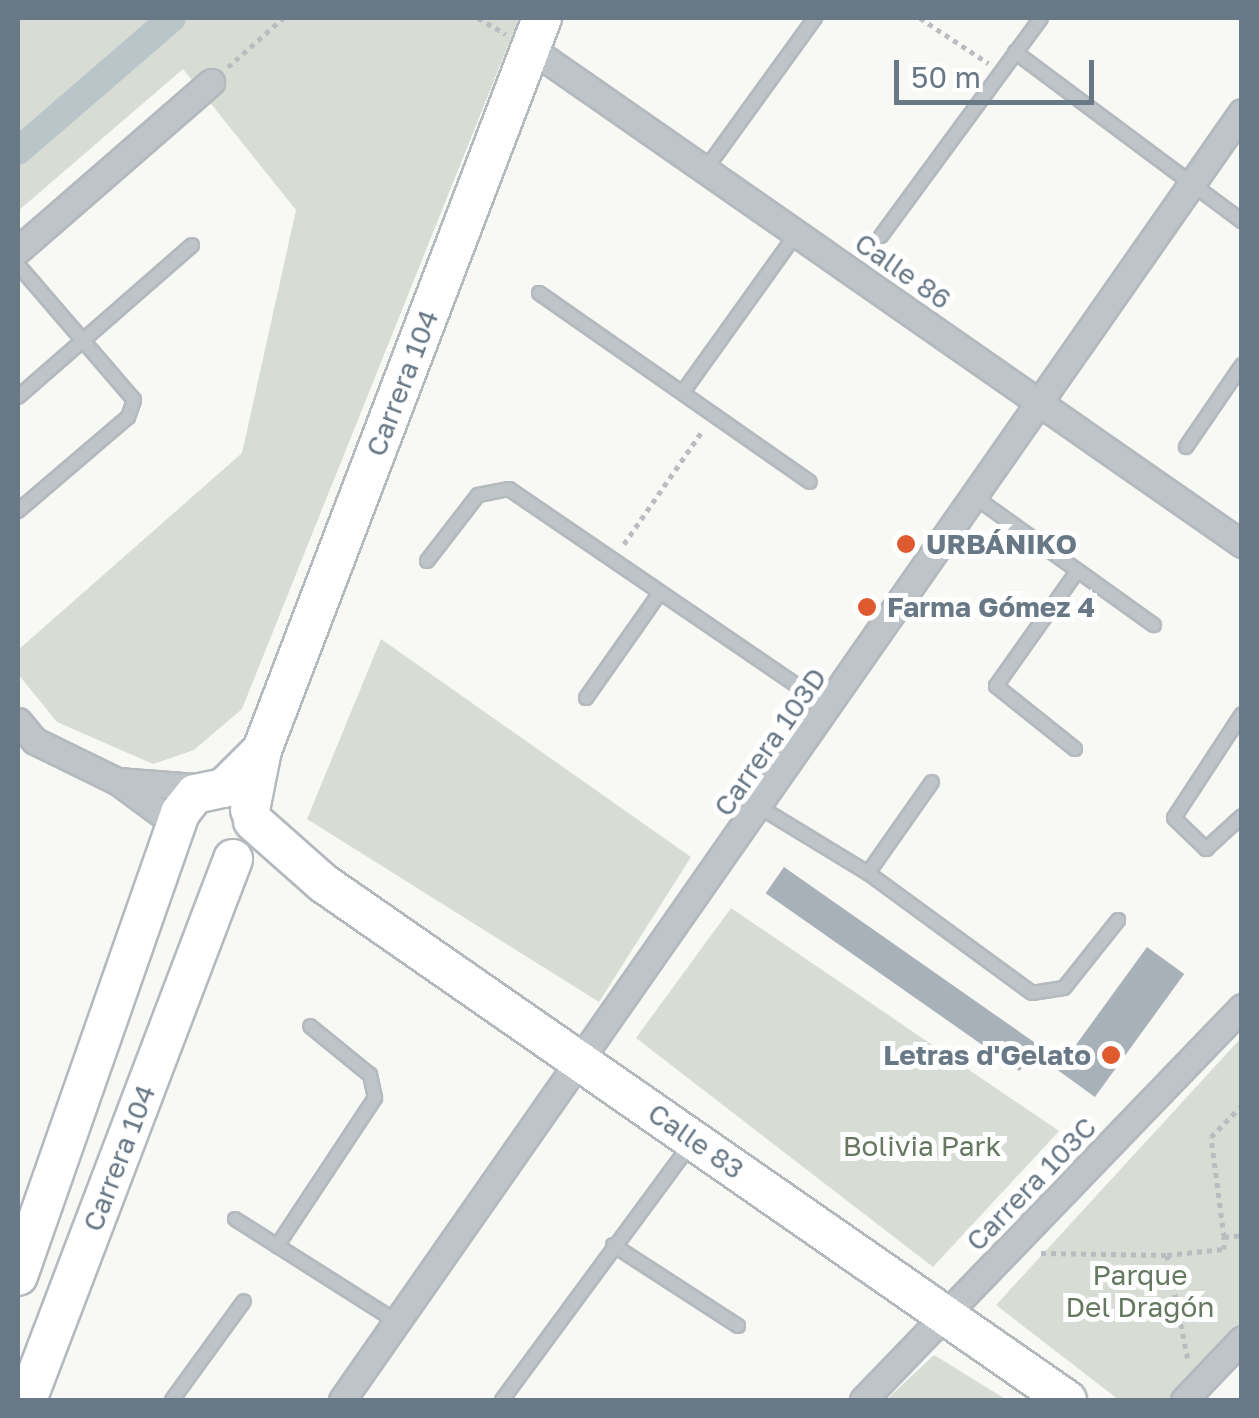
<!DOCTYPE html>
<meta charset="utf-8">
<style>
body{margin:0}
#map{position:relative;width:1259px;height:1418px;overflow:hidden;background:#f8f8f5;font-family:"Golos Text",sans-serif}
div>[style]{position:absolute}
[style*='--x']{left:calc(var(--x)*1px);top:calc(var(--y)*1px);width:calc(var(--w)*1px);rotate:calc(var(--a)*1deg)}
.green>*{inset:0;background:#d7ddd5}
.canal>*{height:28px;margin:-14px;padding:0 14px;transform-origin:14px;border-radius:14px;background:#bac5ca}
.building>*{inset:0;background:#a8b1b7;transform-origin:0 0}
.path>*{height:5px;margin-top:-2.5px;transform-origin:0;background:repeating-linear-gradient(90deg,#babdc0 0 5px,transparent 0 10px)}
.roads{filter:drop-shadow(2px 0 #b4b9be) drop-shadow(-2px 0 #b4b9be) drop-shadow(0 2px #b4b9be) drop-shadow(0 -2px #b4b9be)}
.lane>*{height:12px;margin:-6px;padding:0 6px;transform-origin:6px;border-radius:6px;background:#bfc4c8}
.street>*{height:25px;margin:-12.5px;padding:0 12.5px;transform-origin:12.5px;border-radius:12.5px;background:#bfc4c8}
.secondary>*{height:38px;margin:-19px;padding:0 19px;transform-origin:19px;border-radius:19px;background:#fff}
.dots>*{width:28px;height:28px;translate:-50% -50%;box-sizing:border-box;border:5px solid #fff;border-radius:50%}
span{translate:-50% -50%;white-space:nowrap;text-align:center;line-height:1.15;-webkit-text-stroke:10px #fff;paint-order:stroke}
.street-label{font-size:28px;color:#687886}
.poi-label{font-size:28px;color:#687886;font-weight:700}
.left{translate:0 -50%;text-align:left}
.right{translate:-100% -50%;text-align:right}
.park-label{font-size:28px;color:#667862}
.frame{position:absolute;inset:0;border:20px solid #687886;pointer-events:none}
.scale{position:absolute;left:894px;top:60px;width:200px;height:45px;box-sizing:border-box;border:5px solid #687886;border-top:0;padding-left:12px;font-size:30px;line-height:35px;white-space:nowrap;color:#687886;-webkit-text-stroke:8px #fff;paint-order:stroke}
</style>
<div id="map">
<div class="green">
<i style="clip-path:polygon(18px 18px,519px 18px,242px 709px,194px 750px,153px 764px,57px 722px,18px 674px,18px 650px,242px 453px,296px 210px,183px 69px,18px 211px)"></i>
<i style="clip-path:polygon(381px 639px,691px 857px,599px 1002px,307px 819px)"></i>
<i style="clip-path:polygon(731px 908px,1059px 1131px,933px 1267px,636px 1038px)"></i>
<i style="clip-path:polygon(1241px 1038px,1241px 1323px,1170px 1400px,1119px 1400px,996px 1305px)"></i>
<i style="clip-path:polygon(934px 1355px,1007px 1400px,886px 1400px)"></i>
</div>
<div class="canal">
<i style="--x:18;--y:151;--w:203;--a:-40.8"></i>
</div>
<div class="building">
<i style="left:784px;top:867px;width:310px;height:32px;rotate:35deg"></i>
<i style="left:1147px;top:947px;width:46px;height:152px;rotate:36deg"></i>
</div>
<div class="path">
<i style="--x:478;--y:18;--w:32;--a:30"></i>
<i style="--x:920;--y:18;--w:82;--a:33.5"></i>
<i style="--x:228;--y:67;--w:74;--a:-41.7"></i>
<i style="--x:624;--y:544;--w:139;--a:-55.3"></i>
<i style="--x:1224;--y:1237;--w:101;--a:-97.4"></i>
<i style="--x:1211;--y:1137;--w:45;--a:-45.9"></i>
<i style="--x:1041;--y:1253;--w:126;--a:0.9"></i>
<i style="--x:1167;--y:1255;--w:57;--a:-6"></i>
<i style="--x:1224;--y:1249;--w:12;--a:-90"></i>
<i style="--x:1224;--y:1237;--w:18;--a:-6"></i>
<i style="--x:1167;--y:1255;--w:107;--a:78.7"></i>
</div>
<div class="roads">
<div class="lane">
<i style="--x:1015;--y:52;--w:283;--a:36.7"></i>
<i style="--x:705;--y:170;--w:188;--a:-54.1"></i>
<i style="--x:881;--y:236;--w:270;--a:-53.7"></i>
<i style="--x:18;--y:265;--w:178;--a:49.3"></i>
<i style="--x:134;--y:400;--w:18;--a:109"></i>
<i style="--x:128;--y:417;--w:145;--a:139.5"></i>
<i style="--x:539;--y:293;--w:330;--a:34.9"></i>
<i style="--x:683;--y:392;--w:196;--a:-54.4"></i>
<i style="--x:18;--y:397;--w:231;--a:-41.1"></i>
<i style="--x:1186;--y:447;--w:99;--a:-55.7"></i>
<i style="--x:975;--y:497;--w:220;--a:35.6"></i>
<i style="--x:427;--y:561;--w:83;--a:-52.3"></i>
<i style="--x:478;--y:495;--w:32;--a:-11"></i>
<i style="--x:509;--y:489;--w:389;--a:34.3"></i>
<i style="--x:586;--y:698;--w:127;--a:-54.9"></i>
<i style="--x:1242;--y:714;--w:124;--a:123.2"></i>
<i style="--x:1174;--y:818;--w:45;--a:44.1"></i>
<i style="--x:1206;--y:849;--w:49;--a:-42.5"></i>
<i style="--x:1075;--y:749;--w:101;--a:-141.4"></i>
<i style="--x:996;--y:686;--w:138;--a:-54.7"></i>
<i style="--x:761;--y:808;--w:125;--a:31.3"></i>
<i style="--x:868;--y:873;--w:203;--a:36.2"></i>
<i style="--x:1032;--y:993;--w:32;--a:-9"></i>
<i style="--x:1064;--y:988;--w:87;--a:-51.5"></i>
<i style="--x:868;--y:873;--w:111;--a:-54.9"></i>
<i style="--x:235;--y:1219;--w:192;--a:32.4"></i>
<i style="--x:613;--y:1245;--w:149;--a:32.9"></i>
<i style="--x:277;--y:1246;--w:178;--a:-56.5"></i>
<i style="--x:375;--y:1098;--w:24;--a:-102"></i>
<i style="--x:370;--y:1075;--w:77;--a:-140.8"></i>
<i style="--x:172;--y:1400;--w:122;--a:-54"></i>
<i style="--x:502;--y:1400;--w:317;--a:-53.6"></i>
</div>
<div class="street">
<i style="--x:530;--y:48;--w:868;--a:34.86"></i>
<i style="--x:18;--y:250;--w:256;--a:-41"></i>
<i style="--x:18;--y:721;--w:26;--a:50"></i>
<i style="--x:35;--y:741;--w:91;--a:26"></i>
<i style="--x:117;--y:781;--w:74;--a:36.3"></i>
<i style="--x:117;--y:781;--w:92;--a:4.4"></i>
<i style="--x:342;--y:1400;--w:1571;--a:-55.06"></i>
<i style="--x:863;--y:1400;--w:546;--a:-46.04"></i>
<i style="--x:1184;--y:1400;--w:84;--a:-46.4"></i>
</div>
<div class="secondary">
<i style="--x:250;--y:810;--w:61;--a:-78.7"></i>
<i style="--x:262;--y:750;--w:784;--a:-69.07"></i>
<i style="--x:253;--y:821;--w:94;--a:41.5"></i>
<i style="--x:323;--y:883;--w:906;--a:34.8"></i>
<i style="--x:18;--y:1276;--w:491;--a:-70.7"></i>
<i style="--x:180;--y:813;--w:24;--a:-52"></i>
<i style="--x:195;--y:794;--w:30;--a:-12"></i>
<i style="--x:224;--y:788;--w:54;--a:-45"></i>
<i style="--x:27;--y:1400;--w:579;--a:-69.15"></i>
</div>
</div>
<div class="dots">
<i style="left:906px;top:544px;background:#df5a2e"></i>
<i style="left:867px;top:607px;background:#df5a2e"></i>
<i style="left:1111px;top:1055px;background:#df5a2e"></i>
</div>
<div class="street-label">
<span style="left:903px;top:271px;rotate:35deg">Calle 86</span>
<span style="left:402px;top:383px;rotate:-69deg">Carrera 104</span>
<span style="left:770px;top:742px;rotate:-55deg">Carrera 103D</span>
<span style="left:696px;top:1141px;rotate:35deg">Calle 83</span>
<span style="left:119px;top:1158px;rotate:-69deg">Carrera 104</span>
<span style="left:1031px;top:1184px;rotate:-46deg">Carrera 103C</span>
</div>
<div class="poi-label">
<span class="left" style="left:926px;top:544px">URBÁNIKO</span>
<span class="left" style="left:887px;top:607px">Farma Gómez 4</span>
<span class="right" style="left:1091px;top:1055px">Letras d'Gelato</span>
</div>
<div class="park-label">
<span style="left:922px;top:1146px">Bolivia Park</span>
<span style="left:1140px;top:1291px">Parque<br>Del Dragón</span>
</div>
<div class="frame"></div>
<div class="scale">50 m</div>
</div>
